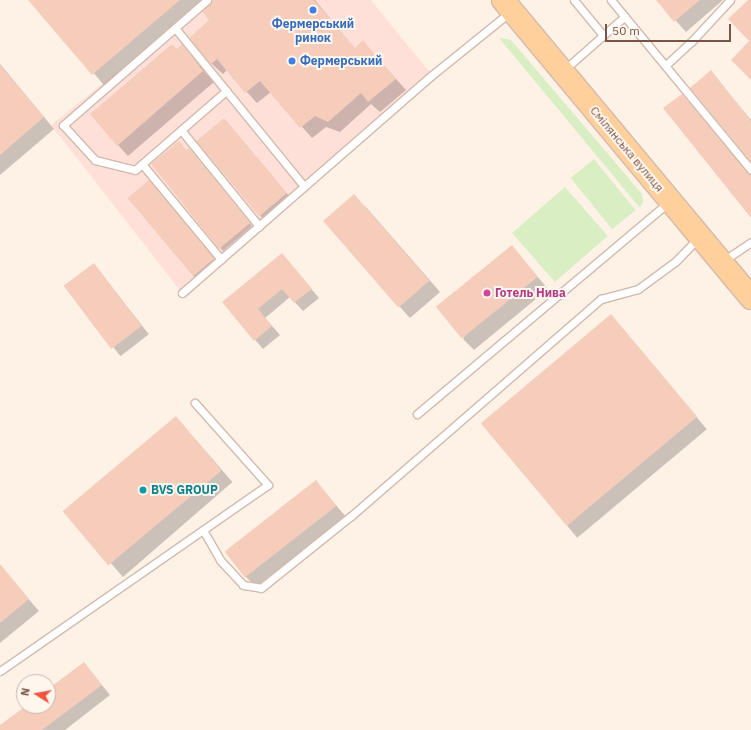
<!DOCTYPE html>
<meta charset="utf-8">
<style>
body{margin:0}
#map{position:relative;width:751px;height:730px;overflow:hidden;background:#fef2e6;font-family:"IBM Plex Sans",sans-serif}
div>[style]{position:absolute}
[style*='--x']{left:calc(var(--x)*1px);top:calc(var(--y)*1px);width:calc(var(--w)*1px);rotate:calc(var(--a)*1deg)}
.commercial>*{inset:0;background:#ffe0d9}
.green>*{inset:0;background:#d9eec3;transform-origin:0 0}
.shadow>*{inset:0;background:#0003;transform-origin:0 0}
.building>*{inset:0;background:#f6ccbb;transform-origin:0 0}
.roads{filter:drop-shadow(1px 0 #d4baad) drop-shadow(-1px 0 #d4baad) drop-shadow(0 1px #d4baad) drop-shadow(0 -1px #d4baad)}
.lane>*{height:7px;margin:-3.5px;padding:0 3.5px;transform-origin:3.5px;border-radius:3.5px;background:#fff}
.primary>*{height:22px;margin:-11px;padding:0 11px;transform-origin:11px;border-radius:11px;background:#ffcf9c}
.dots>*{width:11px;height:11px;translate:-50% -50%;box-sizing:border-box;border:2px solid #fff7ee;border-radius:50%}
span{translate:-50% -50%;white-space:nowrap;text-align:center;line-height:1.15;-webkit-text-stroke:4px #fff7ee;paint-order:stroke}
.shop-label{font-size:12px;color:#366cbe;font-weight:700}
.left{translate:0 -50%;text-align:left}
.street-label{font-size:12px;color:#7b5448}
.hotel-label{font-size:12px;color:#b23c85;font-weight:700}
.culture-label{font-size:12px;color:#0d838f;font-weight:700}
.north{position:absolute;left:16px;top:674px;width:40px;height:40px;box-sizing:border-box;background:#fff7ee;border:1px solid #cab6ac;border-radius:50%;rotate:281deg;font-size:11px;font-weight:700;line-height:16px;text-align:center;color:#7b5448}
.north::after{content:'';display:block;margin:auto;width:14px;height:18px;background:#f35441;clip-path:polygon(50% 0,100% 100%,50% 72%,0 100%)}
.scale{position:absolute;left:605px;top:24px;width:126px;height:18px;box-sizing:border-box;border:2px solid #7b5448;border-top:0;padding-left:5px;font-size:12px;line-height:14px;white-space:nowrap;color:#7b5448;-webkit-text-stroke:3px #fff7ee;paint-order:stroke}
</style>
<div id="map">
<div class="commercial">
<i style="clip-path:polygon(207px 0,371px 0,432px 75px,182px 293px,51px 125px)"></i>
</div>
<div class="green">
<i style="clip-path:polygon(499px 38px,511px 40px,642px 194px,643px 202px,640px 208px)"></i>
<i style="left:594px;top:159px;width:66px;height:30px;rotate:51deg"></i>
<i style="left:565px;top:187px;width:65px;height:70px;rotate:49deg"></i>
</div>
<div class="shadow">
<i style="clip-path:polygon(30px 0,315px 0,355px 49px,363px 42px,406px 90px,380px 112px,371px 104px,340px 132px,326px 127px,312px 138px,271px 92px,257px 103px,227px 70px,223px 74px,212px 64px,191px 38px,211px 20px,197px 5px,104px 85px)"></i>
<i style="clip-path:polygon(657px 0,723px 0,686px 32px)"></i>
<i style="clip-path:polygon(182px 46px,214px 82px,128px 156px,118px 145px)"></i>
<i style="clip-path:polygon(0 64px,54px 129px,0 175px)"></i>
<i style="clip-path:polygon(711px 72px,751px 120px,751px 161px)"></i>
<i style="clip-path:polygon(226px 121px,289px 196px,262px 218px,260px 215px)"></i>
<i style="clip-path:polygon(186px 151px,191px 151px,252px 226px,223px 251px,152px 164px)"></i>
<i style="clip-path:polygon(151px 184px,215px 261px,195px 278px,193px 275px)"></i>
<i style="clip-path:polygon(365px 206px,440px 292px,410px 318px,400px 307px)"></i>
<i style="clip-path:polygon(512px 247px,548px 289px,474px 350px,463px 339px)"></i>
<i style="clip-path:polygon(282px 254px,319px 298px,303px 311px,290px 297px,265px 318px,280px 335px,263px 349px,223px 302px)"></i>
<i style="left:94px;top:264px;width:89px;height:36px;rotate:52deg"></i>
<i style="left:611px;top:315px;width:149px;height:169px;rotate:50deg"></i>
<i style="left:176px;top:417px;width:86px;height:145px;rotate:49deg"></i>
<i style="clip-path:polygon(316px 482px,347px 518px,256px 587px,245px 576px)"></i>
<i style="clip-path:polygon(7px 574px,39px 611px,0 643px,0 579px)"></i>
<i style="clip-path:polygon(84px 663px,110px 695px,65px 730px,0 730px,0 727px,27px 706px,48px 706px,48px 690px)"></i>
</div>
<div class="building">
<i style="clip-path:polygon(28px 0,180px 0,92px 75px)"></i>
<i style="clip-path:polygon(212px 0,314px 0,355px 48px,363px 40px,396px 79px,368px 102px,361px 93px,328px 122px,315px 116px,300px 128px,260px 81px,245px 93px,217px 59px,211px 64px,189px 38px,209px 20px,202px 11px)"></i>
<i style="clip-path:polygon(656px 0,700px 0,674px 22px)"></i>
<i style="clip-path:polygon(748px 0,751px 0,751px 80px,731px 60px,749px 41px,728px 19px)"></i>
<i style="clip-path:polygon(172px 44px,177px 49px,182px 44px,203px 71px,117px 146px,90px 114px)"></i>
<i style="clip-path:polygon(0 65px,44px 117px,0 155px)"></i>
<i style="clip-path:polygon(711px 70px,751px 121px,751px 162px,690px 88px)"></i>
<i style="clip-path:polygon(682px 94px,751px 175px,751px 218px,663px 108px)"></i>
<i style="left:224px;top:118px;width:98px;height:36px;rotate:50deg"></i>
<i style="clip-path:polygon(179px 141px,186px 150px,189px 148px,250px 223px,219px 249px,151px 164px)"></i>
<i style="left:149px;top:180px;width:102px;height:28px;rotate:50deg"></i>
<i style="left:354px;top:194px;width:115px;height:41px;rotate:49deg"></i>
<i style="left:512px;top:245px;width:41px;height:98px;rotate:51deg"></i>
<i style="clip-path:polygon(282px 253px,312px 289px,294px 303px,282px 289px,258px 309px,272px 326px,254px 341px,222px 302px)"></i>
<i style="left:94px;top:263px;width:79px;height:38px;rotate:53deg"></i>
<i style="left:611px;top:314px;width:134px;height:170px;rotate:50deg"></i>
<i style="left:176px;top:416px;width:71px;height:148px;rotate:50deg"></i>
<i style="left:316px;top:480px;width:33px;height:116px;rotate:52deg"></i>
<i style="clip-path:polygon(0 564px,29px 599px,0 623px)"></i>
<i style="clip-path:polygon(84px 662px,102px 685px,42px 730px,0 730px,0 725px,26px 706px,48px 706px,48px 689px)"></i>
</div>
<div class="roads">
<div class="lane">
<i style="--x:207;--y:0;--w:191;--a:139"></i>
<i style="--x:63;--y:125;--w:47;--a:47.6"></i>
<i style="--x:95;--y:160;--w:41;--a:14"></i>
<i style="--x:135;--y:170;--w:121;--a:-41"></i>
<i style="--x:574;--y:0;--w:45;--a:50.4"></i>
<i style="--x:611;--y:0;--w:220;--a:50.5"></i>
<i style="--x:175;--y:28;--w:204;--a:50.8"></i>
<i style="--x:666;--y:65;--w:35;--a:-43"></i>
<i style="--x:692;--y:41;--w:56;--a:-47.2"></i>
<i style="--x:564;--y:70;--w:81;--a:-41.5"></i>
<i style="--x:181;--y:130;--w:124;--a:50.9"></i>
<i style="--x:142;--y:164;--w:124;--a:50.3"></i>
<i style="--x:723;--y:261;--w:34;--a:-34"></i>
<i style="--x:182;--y:293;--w:332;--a:-41.1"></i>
<i style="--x:432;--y:75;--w:100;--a:-38.9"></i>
<i style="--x:417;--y:414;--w:328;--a:-40.1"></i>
<i style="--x:203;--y:530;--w:34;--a:60"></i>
<i style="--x:220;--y:560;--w:34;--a:47"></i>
<i style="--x:243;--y:585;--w:18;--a:9"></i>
<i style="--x:261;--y:588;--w:115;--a:-38.7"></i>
<i style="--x:351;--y:516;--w:331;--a:-41"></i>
<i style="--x:601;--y:299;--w:38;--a:-15"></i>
<i style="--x:638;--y:289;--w:47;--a:-36.4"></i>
<i style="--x:676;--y:261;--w:32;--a:-46"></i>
<i style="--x:0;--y:671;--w:326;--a:-34.8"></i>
<i style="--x:268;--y:485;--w:110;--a:-131.7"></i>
</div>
<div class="primary">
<i style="--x:503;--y:0;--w:388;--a:50.2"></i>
</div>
</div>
<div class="dots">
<i style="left:313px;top:10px;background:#3f7fe0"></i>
<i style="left:292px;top:61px;background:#3f7fe0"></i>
<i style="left:487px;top:293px;background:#d1479c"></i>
<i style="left:143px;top:490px;background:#0f9aa8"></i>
</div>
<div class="shop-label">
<span style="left:313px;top:31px">Фермерський<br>ринок</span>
<span class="left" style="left:300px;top:61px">Фермерський</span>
</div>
<div class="street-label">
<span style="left:627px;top:149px;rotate:50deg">Смілянська вулиця</span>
</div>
<div class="hotel-label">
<span class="left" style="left:495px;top:293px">Готель Нива</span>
</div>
<div class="culture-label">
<span class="left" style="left:151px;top:490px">BVS GROUP</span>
</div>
<div class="north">N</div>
<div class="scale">50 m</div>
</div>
